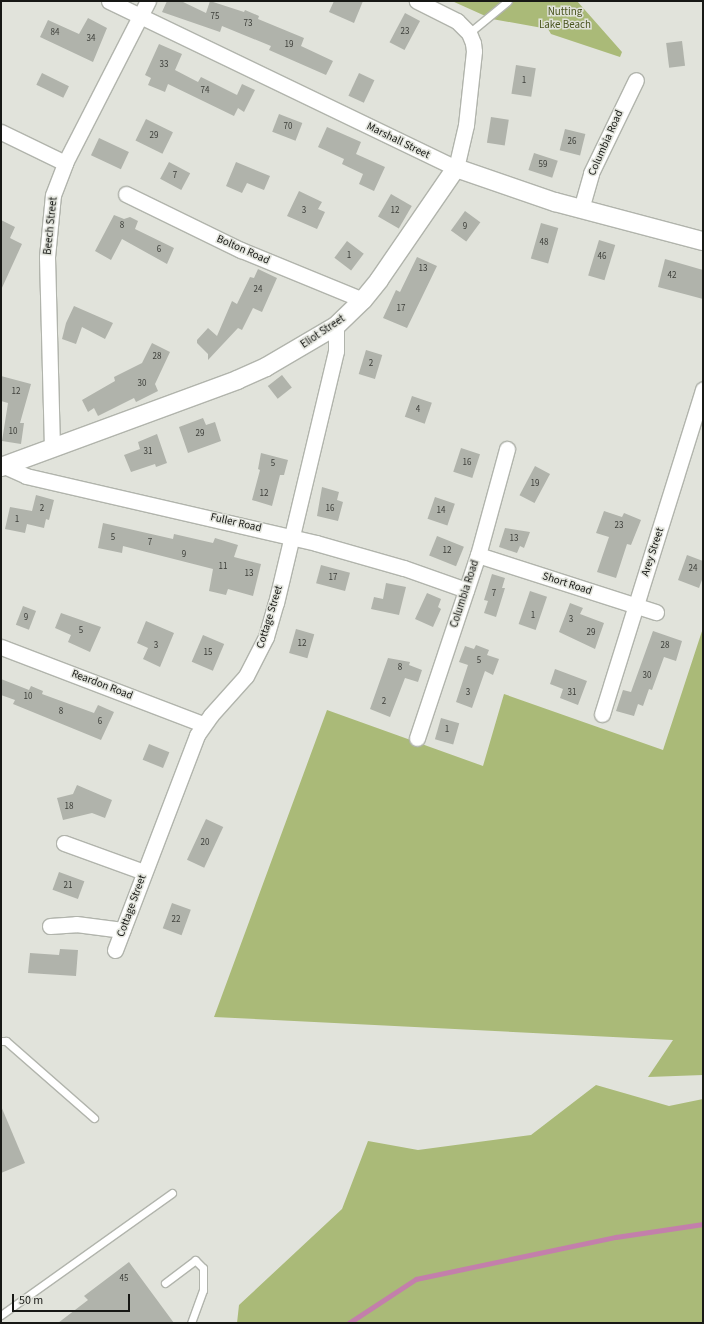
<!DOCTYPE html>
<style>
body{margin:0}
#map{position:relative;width:704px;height:1324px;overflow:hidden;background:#e1e3db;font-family:"Source Sans 3",sans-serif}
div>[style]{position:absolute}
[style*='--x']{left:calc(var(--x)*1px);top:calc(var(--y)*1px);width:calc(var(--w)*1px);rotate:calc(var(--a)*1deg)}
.green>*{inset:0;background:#aaba78}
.stream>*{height:4.5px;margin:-2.25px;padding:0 2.25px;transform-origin:2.25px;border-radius:2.25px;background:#c37fab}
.building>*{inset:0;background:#b0b3ab;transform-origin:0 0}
.roads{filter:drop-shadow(1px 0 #b1b4ac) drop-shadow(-1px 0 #b1b4ac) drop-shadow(0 1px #b1b4ac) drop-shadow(0 -1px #b1b4ac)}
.service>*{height:7px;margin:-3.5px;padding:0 3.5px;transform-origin:3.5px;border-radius:3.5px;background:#fff}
.minor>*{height:15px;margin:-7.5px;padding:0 7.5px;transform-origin:7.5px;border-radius:7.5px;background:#fff}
.tertiary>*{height:18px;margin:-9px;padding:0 9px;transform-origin:9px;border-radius:9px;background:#fff}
span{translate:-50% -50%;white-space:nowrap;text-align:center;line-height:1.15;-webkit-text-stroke:3px #e1e3db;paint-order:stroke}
.number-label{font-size:9px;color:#3d3f3a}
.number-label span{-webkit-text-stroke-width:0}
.park-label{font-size:11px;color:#4a551f}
.street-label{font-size:11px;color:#171815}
.frame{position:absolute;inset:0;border:2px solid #171815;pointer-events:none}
.scale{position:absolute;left:12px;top:1294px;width:118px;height:18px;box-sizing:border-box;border:2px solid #171815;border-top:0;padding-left:5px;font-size:12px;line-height:14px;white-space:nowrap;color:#171815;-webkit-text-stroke:3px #e1e3db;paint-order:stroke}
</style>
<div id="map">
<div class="green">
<i style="clip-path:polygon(452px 1px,577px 1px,622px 52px,620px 57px,551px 34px,548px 29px,492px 19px)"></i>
<i style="clip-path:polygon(703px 628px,703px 1075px,648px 1077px,673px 1040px,214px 1017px,327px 710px,483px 766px,504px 694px,663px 750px)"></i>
<i style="clip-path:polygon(596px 1085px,669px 1106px,703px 1099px,703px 1323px,237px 1323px,239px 1305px,342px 1209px,368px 1141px,418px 1150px,531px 1135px)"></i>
</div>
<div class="stream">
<i style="--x:349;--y:1323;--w:80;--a:-33.3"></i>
<i style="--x:416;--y:1279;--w:204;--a:-11.9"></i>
<i style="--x:616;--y:1237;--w:88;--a:-8.5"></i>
</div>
<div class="building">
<i style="clip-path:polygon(167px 1px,181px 1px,206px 13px,210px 1px,244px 12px,245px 10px,259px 16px,258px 19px,304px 38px,301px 46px,333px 61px,326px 75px,269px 50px,271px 46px,222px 26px,220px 32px,162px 12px)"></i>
<i style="clip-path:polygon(334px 1px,363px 1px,354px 23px,329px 12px)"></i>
<i style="left:405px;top:13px;width:17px;height:33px;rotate:28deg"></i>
<i style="clip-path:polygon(88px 18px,107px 28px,93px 62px,40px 37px,48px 20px,79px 34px)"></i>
<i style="left:682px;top:41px;width:25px;height:16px;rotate:83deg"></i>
<i style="clip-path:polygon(159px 44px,182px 54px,175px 70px,198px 82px,201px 77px,237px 95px,242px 84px,255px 90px,244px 112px,238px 108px,234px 116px,168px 84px,165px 92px,148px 85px,151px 78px,145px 75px)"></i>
<i style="left:516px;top:65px;width:20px;height:29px;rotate:9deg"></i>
<i style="left:42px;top:73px;width:30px;height:13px;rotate:26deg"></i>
<i style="left:359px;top:73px;width:17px;height:25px;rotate:25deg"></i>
<i style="left:279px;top:114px;width:25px;height:19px;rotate:21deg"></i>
<i style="left:491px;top:117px;width:18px;height:26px;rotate:9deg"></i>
<i style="left:146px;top:119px;width:30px;height:24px;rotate:26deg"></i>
<i style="clip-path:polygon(327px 127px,361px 142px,356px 154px,385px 167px,374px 191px,359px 184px,363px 174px,342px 164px,344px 159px,318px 147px)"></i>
<i style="left:565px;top:129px;width:21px;height:22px;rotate:14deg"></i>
<i style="left:99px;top:138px;width:33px;height:19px;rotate:25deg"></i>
<i style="left:534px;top:153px;width:25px;height:18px;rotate:18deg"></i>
<i style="left:169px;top:162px;width:24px;height:19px;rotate:28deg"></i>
<i style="clip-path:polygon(236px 162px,270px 176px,264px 190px,247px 183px,242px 193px,226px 186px)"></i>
<i style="clip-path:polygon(299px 191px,322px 202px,318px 209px,325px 212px,317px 229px,287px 216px)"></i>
<i style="left:391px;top:194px;width:24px;height:26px;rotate:30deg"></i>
<i style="left:465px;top:211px;width:19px;height:24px;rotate:36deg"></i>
<i style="clip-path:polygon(114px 215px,124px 219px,130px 217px,138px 221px,135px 229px,174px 248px,167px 264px,122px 239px,111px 260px,95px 251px)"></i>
<i style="clip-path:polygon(1px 220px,15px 227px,10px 238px,22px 244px,1px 290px)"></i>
<i style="left:541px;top:223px;width:18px;height:37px;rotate:16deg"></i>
<i style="left:599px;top:240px;width:17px;height:37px;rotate:17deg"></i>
<i style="left:347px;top:241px;width:21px;height:21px;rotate:37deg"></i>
<i style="clip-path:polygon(417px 257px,437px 266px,407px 328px,383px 318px,396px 290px,400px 292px)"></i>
<i style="clip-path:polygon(665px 259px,703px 270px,703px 299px,658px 287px)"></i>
<i style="clip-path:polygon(258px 269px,277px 278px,262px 312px,253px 308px,242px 330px,238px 328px,208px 360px,208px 354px,197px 343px,197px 340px,208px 328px,217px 336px,232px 301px,237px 304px,250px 277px,254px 278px)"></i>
<i style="clip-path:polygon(74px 306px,113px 323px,105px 339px,82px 327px,76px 344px,62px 339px,66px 323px)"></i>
<i style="clip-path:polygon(152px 343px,170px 352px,155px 384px,158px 391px,136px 402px,134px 398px,98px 416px,94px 408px,88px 412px,82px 400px,115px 381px,114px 377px,142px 363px)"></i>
<i style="left:366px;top:350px;width:17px;height:25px;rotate:17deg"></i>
<i style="left:282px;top:375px;width:16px;height:18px;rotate:52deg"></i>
<i style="clip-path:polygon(1px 376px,31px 384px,20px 423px,24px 423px,21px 444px,2px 441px,8px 403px,1px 401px)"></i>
<i style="left:412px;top:396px;width:21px;height:22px;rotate:19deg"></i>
<i style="clip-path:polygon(203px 418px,206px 425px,215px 422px,221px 441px,188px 453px,179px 427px)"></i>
<i style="clip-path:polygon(157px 434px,167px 463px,156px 467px,155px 464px,131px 472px,124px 455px,140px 449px,138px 442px)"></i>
<i style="left:461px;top:448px;width:20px;height:25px;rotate:18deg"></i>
<i style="clip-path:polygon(261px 453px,288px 460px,284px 475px,280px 475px,272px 506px,252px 500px,260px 470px,258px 469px)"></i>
<i style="left:535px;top:466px;width:17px;height:33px;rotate:28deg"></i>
<i style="clip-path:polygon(322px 487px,339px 492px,337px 500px,343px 502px,338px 521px,317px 516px)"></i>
<i style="clip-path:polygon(36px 495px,54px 500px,49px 520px,46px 519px,44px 528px,27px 524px,25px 533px,5px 529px,10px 507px,32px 511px)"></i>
<i style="left:435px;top:497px;width:21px;height:23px;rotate:19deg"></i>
<i style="clip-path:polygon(604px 511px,622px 517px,624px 513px,641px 520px,631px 545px,627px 544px,616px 578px,597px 572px,609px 537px,596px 533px)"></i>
<i style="clip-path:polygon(103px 523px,173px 539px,174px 534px,213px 543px,215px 538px,238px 545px,234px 557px,261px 564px,253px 596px,228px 589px,226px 595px,209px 591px,213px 569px,123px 546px,122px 553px,98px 548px)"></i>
<i style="clip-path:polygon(505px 528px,530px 532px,524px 548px,520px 546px,517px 553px,499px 547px)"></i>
<i style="left:437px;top:536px;width:29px;height:21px;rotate:22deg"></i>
<i style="clip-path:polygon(687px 555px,703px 561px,703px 577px,699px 588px,678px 580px)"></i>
<i style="left:321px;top:565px;width:30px;height:19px;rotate:15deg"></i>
<i style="clip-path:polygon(492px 574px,505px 578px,502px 588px,505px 588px,496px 617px,484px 613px,488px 601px,484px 600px)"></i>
<i style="clip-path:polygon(386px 583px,406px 587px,399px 615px,371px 609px,374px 597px,383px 599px)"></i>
<i style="left:530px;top:591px;width:18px;height:35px;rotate:19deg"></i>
<i style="clip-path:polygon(427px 593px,441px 599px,438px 607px,441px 609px,433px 627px,415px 619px)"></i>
<i style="clip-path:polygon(570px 603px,583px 608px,580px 614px,604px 623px,595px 649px,559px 632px)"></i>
<i style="left:23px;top:606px;width:14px;height:20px;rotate:21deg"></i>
<i style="clip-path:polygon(61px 613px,101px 627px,90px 652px,68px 642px,71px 635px,55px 628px)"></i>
<i style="clip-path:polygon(146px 621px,174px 633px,160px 667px,143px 659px,148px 648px,137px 643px)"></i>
<i style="left:296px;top:629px;width:19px;height:25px;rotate:16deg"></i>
<i style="clip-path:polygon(653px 631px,682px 641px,676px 661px,664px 657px,652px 690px,649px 689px,643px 706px,638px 704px,634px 716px,616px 711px,623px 690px,631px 692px)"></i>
<i style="left:203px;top:635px;width:23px;height:29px;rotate:23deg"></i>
<i style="clip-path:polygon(476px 645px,489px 650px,487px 655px,499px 659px,493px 675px,485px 671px,472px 708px,456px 702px,468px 665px,459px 662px,465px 646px,474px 649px)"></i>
<i style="clip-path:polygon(388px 658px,410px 662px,409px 665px,422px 670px,418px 682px,405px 678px,390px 717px,370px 709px)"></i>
<i style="clip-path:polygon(555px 669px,587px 681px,578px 705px,560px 698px,563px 689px,550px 684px)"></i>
<i style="clip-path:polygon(1px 679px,29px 690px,31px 686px,43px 691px,42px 694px,94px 713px,98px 705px,114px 712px,101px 740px,13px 704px,15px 700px,1px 695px)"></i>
<i style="left:441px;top:718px;width:19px;height:22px;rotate:16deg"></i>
<i style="left:149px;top:744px;width:22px;height:17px;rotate:22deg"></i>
<i style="clip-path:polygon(77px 785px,112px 800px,105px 818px,92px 813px,63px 820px,57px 798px,73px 794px)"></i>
<i style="left:206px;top:819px;width:19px;height:45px;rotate:25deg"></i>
<i style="left:59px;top:872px;width:27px;height:19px;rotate:20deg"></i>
<i style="left:172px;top:903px;width:20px;height:27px;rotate:20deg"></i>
<i style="clip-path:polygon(60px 949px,78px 950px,76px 976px,28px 973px,30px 953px,59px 955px)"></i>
<i style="clip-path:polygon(1px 1106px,25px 1163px,1px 1173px)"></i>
<i style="clip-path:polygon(129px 1262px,174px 1323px,58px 1323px,88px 1300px,84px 1296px)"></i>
</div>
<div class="roads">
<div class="service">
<i style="--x:469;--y:33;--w:50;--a:-39.4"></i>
<i style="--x:1;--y:1041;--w:5;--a:0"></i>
<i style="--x:6;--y:1041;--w:117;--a:41.2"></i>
<i style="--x:165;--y:1283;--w:38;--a:-37"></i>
<i style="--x:195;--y:1260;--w:11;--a:45"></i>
<i style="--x:203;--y:1268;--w:22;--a:90"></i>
<i style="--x:203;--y:1290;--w:35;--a:110"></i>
<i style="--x:1;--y:1315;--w:210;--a:-35.5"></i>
</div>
<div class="minor">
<i style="--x:109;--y:1;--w:385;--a:25.7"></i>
<i style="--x:456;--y:168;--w:44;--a:-76.9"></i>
<i style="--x:466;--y:125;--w:74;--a:-83.8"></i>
<i style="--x:474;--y:51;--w:8;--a:-97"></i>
<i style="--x:473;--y:43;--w:11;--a:-112"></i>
<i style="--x:469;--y:33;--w:17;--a:-135"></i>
<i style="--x:457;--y:21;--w:45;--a:-153.4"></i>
<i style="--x:1;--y:132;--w:71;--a:25.8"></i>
<i style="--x:126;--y:194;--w:128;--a:26"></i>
<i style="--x:241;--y:250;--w:132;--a:22.3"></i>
<i style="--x:581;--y:209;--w:37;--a:-74"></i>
<i style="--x:591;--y:173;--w:103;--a:-64.2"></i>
<i style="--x:52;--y:448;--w:191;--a:-91.5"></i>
<i style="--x:47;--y:257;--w:62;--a:-84.5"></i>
<i style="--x:53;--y:195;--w:34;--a:-69"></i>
<i style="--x:65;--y:163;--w:182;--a:-62.9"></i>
<i style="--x:4;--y:466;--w:24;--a:24"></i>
<i style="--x:26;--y:476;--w:298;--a:13"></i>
<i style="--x:316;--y:543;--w:91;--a:15.9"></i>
<i style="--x:404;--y:568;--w:66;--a:19.5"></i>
<i style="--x:478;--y:555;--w:187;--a:17.8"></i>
<i style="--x:1;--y:647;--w:216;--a:20.9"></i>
<i style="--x:602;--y:714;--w:340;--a:-72.7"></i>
<i style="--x:417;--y:738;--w:193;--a:-71.6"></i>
<i style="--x:478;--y:555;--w:110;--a:-74.7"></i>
<i style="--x:64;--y:843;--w:85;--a:19.9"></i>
<i style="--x:50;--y:926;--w:26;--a:-4"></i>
<i style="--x:76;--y:924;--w:47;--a:7.3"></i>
<i style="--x:115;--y:950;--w:230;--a:-69.1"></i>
<i style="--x:197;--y:735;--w:24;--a:-55"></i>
<i style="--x:211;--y:715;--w:52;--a:-48.1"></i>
<i style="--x:246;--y:676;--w:44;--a:-62.9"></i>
<i style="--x:266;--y:637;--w:35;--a:-74"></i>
<i style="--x:276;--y:603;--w:259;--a:-76.6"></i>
<i style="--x:336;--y:351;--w:25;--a:-90"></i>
</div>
<div class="tertiary">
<i style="--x:1;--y:467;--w:252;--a:-20.2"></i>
<i style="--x:237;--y:380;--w:32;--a:-24"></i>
<i style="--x:266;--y:367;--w:81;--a:-30.4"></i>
<i style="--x:336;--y:326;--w:37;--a:-44"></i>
<i style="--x:363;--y:300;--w:26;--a:-51"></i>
<i style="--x:379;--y:280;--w:136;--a:-55.5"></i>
<i style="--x:456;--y:168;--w:105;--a:19"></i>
<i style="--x:555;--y:202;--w:153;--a:14.8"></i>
</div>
</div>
<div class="number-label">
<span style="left:215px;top:17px">75</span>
<span style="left:248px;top:24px">73</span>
<span style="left:405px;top:32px">23</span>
<span style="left:55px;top:33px">84</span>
<span style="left:91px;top:39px">34</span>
<span style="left:289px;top:45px">19</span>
<span style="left:164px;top:65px">33</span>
<span style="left:524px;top:81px">1</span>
<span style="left:205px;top:91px">74</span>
<span style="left:288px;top:127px">70</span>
<span style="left:154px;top:136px">29</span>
<span style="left:572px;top:142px">26</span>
<span style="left:543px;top:165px">59</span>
<span style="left:175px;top:176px">7</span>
<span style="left:304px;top:211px">3</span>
<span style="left:395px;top:211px">12</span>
<span style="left:122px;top:226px">8</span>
<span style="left:465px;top:227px">9</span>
<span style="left:544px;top:243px">48</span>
<span style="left:159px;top:250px">6</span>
<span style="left:349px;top:256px">1</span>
<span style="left:602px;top:257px">46</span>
<span style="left:423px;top:269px">13</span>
<span style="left:672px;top:276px">42</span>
<span style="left:258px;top:290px">24</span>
<span style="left:401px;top:309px">17</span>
<span style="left:157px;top:357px">28</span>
<span style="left:371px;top:364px">2</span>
<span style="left:142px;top:384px">30</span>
<span style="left:16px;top:392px">12</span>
<span style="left:418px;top:410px">4</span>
<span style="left:13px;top:432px">10</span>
<span style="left:200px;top:434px">29</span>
<span style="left:148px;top:452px">31</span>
<span style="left:467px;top:463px">16</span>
<span style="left:273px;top:464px">5</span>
<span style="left:535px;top:484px">19</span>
<span style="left:264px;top:494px">12</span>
<span style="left:42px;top:509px">2</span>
<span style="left:330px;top:509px">16</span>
<span style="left:441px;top:511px">14</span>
<span style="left:17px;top:520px">1</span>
<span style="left:619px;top:526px">23</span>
<span style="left:113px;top:538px">5</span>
<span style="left:514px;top:539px">13</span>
<span style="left:150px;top:543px">7</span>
<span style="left:447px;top:551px">12</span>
<span style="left:184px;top:555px">9</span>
<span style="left:223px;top:567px">11</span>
<span style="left:693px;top:569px">24</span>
<span style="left:249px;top:574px">13</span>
<span style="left:333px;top:578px">17</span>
<span style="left:494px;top:594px">7</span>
<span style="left:533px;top:616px">1</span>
<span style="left:26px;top:618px">9</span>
<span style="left:571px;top:620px">3</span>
<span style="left:81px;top:631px">5</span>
<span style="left:591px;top:633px">29</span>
<span style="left:302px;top:644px">12</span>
<span style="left:156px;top:646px">3</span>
<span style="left:665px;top:646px">28</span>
<span style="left:208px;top:653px">15</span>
<span style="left:479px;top:661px">5</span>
<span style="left:400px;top:668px">8</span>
<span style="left:647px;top:676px">30</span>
<span style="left:468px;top:693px">3</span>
<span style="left:572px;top:693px">31</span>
<span style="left:28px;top:697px">10</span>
<span style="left:384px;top:702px">2</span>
<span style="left:61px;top:712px">8</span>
<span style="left:100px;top:722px">6</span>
<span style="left:447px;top:730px">1</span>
<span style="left:69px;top:807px">18</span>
<span style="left:205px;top:843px">20</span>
<span style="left:68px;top:886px">21</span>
<span style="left:176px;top:920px">22</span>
<span style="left:124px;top:1279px">45</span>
</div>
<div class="park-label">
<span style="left:565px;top:19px">Nutting<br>Lake Beach</span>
</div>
<div class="street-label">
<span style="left:398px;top:141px;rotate:26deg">Marshall Street</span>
<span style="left:606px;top:143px;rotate:-66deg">Columbia Road</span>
<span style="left:51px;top:226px;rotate:-84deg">Beech Street</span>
<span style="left:243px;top:250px;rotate:24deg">Bolton Road</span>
<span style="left:323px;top:332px;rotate:-34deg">Eliot Street</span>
<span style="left:236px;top:523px;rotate:13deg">Fuller Road</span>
<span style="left:653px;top:552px;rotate:-72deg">Arey Street</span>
<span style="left:567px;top:584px;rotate:18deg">Short Road</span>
<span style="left:465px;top:594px;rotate:-72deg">Columbia Road</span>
<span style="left:270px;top:617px;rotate:-73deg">Cottage Street</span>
<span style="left:102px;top:685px;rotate:21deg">Reardon Road</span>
<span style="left:132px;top:906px;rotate:-70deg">Cottage Street</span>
</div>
<div class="frame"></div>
<div class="scale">50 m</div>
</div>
